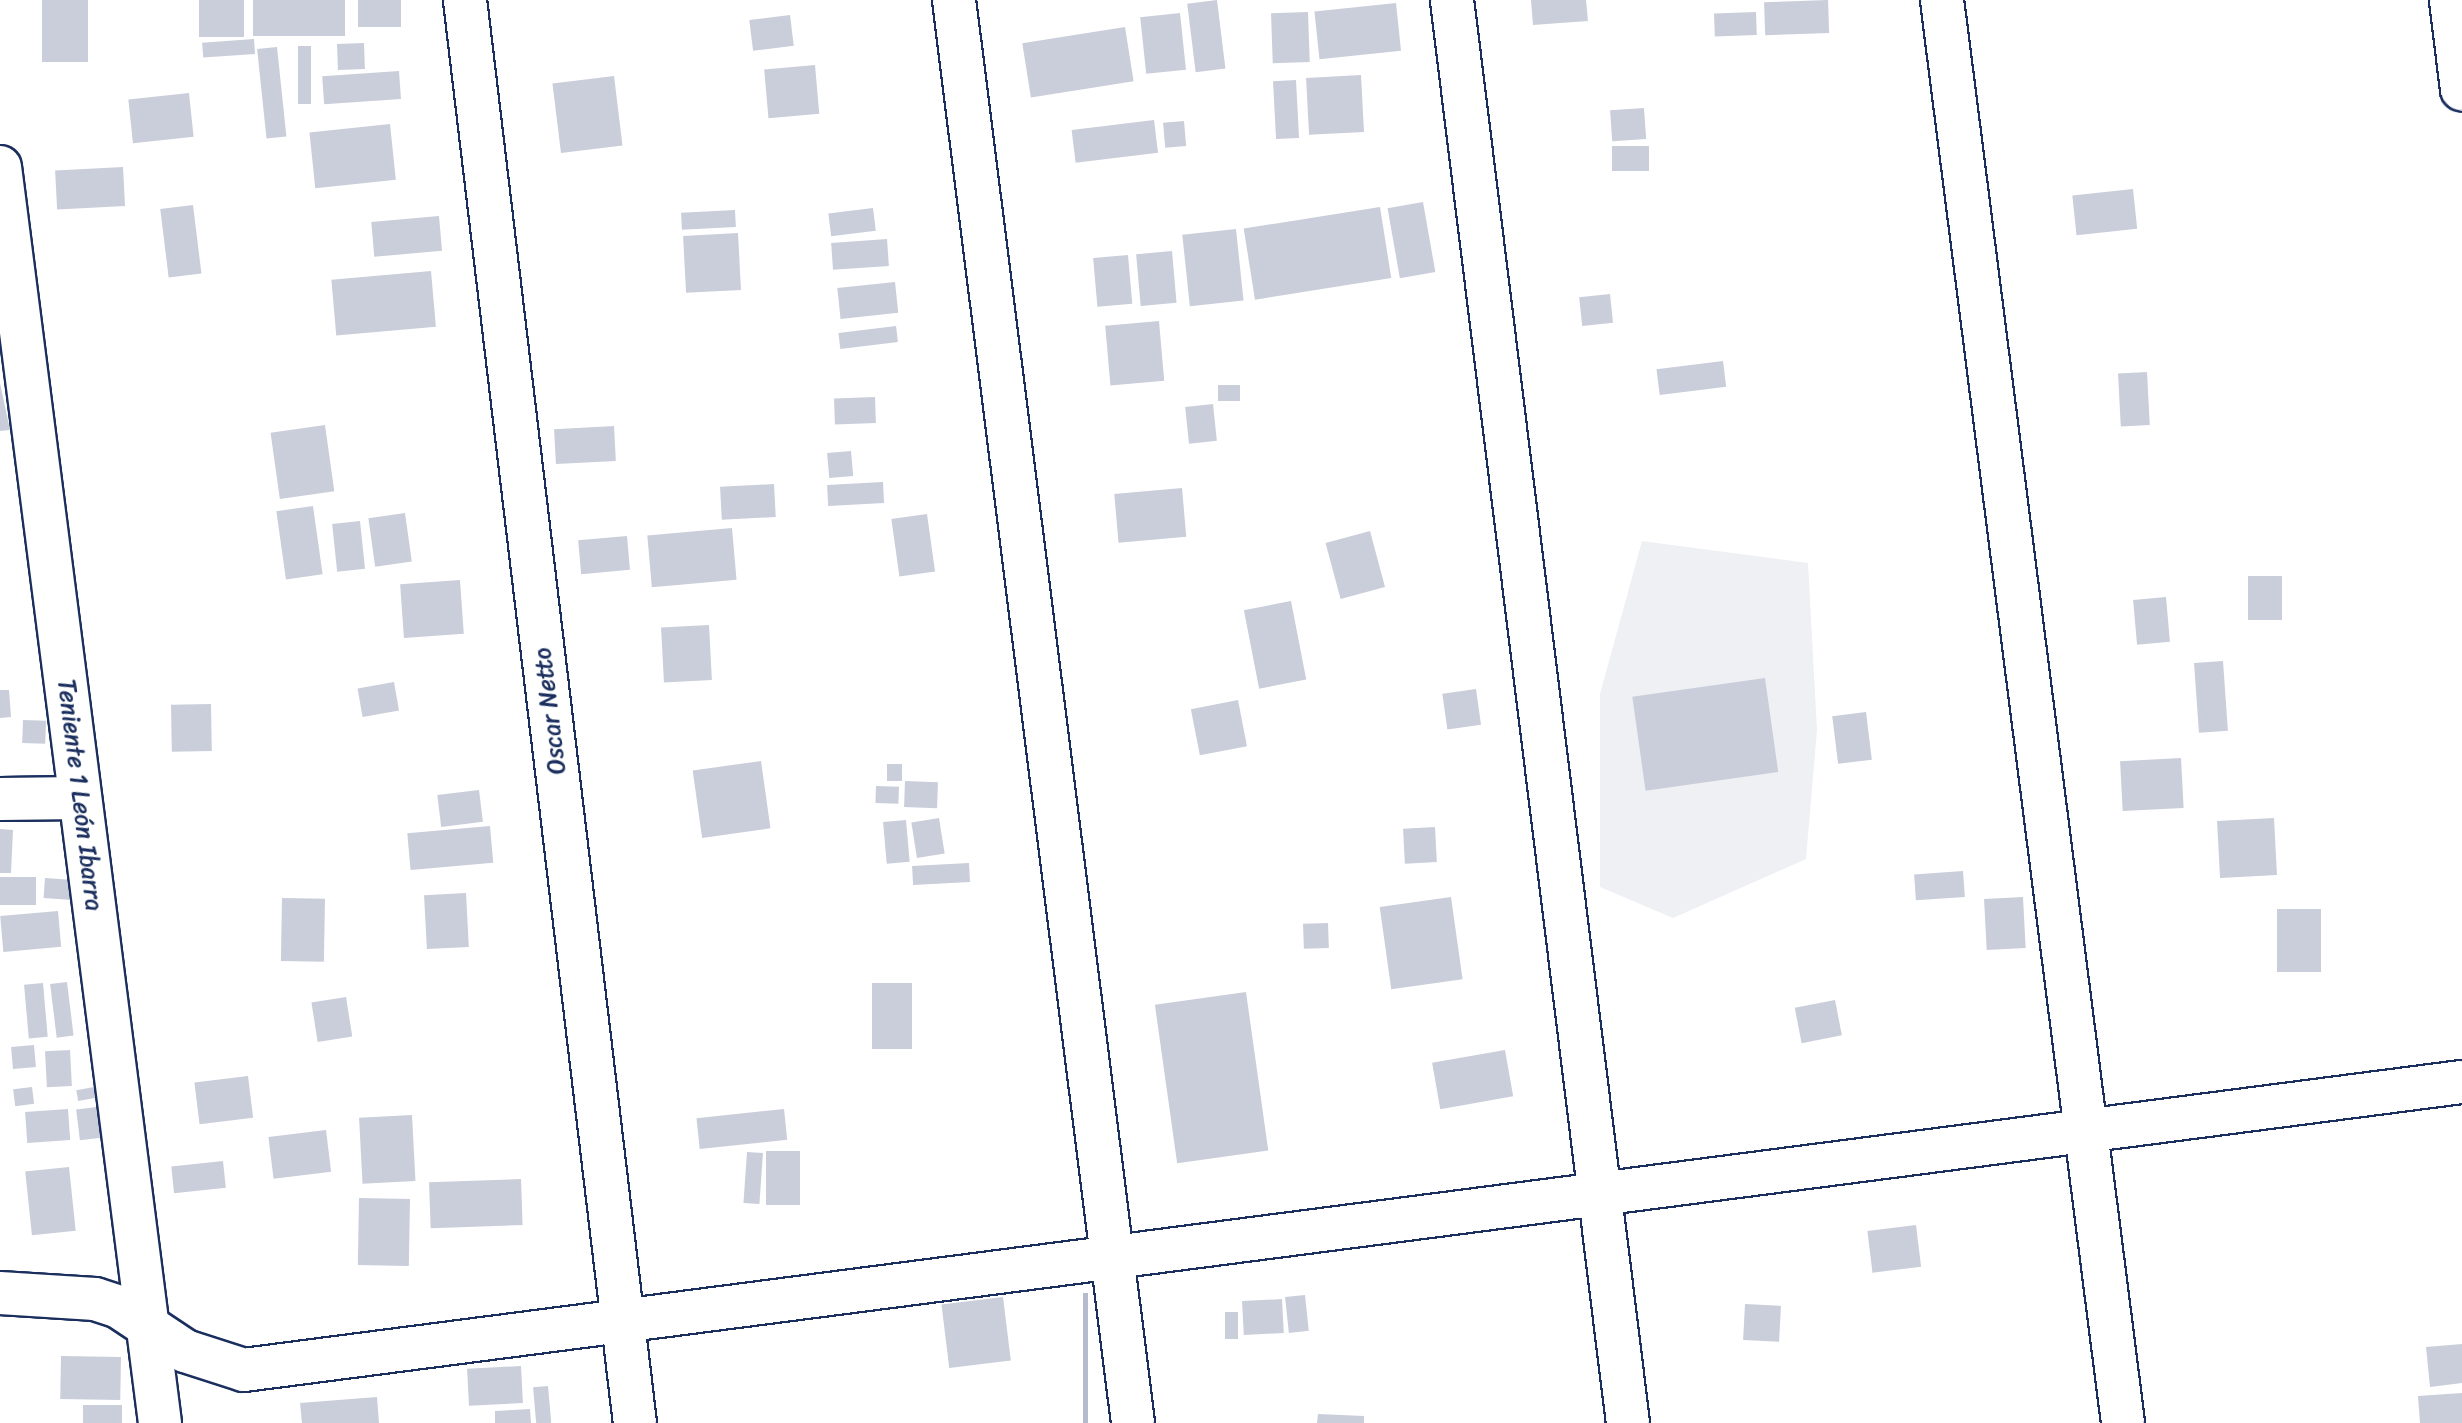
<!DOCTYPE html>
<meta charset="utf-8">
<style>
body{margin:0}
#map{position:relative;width:2462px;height:1423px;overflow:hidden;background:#fff;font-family:Sriracha,sans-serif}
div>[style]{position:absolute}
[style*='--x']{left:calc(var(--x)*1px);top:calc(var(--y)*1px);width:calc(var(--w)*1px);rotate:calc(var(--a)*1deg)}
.built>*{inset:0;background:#eff0f4}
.water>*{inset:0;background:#b5bbca;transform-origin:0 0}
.building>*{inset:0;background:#caceda;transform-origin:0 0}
.roads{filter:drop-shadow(2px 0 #1b2f5e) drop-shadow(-2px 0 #1b2f5e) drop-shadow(0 2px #1b2f5e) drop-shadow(0 -2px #1b2f5e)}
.street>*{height:42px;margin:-21px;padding:0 21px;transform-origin:21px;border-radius:21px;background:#fff}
span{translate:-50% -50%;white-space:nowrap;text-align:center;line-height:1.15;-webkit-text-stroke:6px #fff;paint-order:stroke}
.street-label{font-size:24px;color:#1b2f5e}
</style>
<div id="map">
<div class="built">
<i style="clip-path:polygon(1642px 541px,1808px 563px,1817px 730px,1806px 859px,1673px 918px,1600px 887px,1600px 694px)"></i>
</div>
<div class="water">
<i style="left:1083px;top:1293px;width:5px;height:131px"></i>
</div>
<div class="building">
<i style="left:42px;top:0;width:46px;height:62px"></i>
<i style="left:199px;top:0;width:45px;height:37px"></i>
<i style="left:253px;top:0;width:92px;height:36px"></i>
<i style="left:358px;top:0;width:43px;height:27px"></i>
<i style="left:1217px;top:0;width:69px;height:30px;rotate:83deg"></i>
<i style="clip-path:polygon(1531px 0,1586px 0,1588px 21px,1533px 25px)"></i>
<i style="left:1828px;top:0;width:33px;height:64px;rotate:88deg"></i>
<i style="left:1396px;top:3px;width:48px;height:82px;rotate:84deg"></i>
<i style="left:1308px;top:12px;width:50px;height:37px;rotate:88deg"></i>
<i style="left:1756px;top:12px;width:23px;height:42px;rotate:88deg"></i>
<i style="left:1180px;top:13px;width:57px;height:40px;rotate:84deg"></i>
<i style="left:790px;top:15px;width:31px;height:41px;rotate:83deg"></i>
<i style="left:1125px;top:27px;width:55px;height:104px;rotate:81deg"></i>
<i style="left:254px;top:39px;width:15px;height:52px;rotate:86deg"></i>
<i style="left:364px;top:43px;width:26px;height:27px;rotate:88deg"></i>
<i style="left:298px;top:46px;width:13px;height:58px"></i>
<i style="left:277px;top:47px;width:90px;height:20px;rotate:84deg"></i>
<i style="left:815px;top:65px;width:49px;height:51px;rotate:85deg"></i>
<i style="left:399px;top:71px;width:28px;height:77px;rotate:86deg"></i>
<i style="left:1361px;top:75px;width:57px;height:55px;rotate:87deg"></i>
<i style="left:614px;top:76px;width:70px;height:62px;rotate:83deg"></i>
<i style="left:1296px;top:80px;width:58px;height:23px;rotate:87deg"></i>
<i style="left:189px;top:93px;width:44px;height:61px;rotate:84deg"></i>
<i style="left:1644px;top:108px;width:31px;height:34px;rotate:86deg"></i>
<i style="left:1154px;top:120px;width:33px;height:83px;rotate:83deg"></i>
<i style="left:1184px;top:121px;width:25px;height:21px;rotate:85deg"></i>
<i style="left:390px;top:124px;width:56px;height:81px;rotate:84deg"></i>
<i style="left:1612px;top:146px;width:37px;height:25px"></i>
<i style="left:123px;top:167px;width:39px;height:68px;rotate:87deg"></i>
<i style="left:2133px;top:189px;width:40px;height:61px;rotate:84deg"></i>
<i style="left:1423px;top:202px;width:71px;height:36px;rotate:80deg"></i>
<i style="left:193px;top:205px;width:69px;height:33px;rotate:83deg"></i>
<i style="left:1380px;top:207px;width:72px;height:138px;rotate:81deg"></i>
<i style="left:873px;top:208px;width:23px;height:45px;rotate:83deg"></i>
<i style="left:735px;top:210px;width:17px;height:54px;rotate:87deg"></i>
<i style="left:439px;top:216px;width:35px;height:68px;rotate:85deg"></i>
<i style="left:1236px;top:229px;width:72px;height:54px;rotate:84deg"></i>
<i style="left:738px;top:233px;width:57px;height:55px;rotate:87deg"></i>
<i style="left:887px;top:239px;width:27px;height:56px;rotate:86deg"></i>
<i style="left:1172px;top:251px;width:52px;height:36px;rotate:85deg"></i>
<i style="left:1128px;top:255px;width:49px;height:35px;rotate:85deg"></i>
<i style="left:431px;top:271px;width:56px;height:100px;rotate:85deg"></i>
<i style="left:895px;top:282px;width:31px;height:58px;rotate:84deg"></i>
<i style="left:1610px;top:294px;width:29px;height:31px;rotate:84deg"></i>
<i style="left:1159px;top:321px;width:60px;height:54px;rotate:85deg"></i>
<i style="left:896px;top:326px;width:16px;height:58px;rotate:83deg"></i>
<i style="left:1723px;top:361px;width:26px;height:67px;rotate:83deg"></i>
<i style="left:2147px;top:372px;width:53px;height:29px;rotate:87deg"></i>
<i style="clip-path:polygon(0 383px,10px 430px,0 431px)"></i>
<i style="left:1218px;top:385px;width:22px;height:16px"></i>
<i style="left:875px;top:397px;width:26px;height:41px;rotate:88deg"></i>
<i style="left:1213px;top:404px;width:37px;height:28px;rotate:84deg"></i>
<i style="left:325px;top:425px;width:67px;height:55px;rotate:82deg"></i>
<i style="left:614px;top:426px;width:35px;height:60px;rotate:87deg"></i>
<i style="left:851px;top:451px;width:25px;height:24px;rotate:85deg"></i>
<i style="left:883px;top:482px;width:21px;height:56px;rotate:87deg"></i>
<i style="left:774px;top:484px;width:33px;height:54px;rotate:87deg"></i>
<i style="left:1182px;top:488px;width:49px;height:68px;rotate:85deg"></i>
<i style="left:313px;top:506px;width:69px;height:37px;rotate:82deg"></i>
<i style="left:405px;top:513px;width:49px;height:37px;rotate:82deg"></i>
<i style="left:927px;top:514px;width:58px;height:36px;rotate:82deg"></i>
<i style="left:360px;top:521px;width:48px;height:28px;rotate:84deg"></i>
<i style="left:732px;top:528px;width:52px;height:85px;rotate:85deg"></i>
<i style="left:1370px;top:531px;width:58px;height:46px;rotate:75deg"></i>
<i style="left:627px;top:536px;width:34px;height:49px;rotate:85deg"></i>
<i style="left:2248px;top:576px;width:34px;height:44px"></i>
<i style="left:460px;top:580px;width:54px;height:60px;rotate:86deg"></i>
<i style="left:2166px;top:597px;width:45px;height:33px;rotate:85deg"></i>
<i style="left:1291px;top:601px;width:80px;height:48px;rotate:79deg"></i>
<i style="left:709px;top:625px;width:55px;height:48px;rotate:87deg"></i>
<i style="left:2223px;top:661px;width:70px;height:29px;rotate:86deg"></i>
<i style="left:1765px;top:678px;width:95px;height:134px;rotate:82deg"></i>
<i style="left:394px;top:682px;width:29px;height:37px;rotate:80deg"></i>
<i style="left:1476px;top:689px;width:36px;height:34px;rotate:82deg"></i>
<i style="clip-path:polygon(0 690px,9px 690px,11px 717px,0 718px)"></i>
<i style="left:1238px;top:700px;width:47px;height:48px;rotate:79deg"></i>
<i style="left:211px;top:704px;width:47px;height:40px;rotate:89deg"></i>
<i style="left:1866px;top:712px;width:48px;height:34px;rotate:83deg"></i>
<i style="left:23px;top:720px;width:23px;height:23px;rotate:2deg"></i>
<i style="left:2181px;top:758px;width:50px;height:61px;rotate:87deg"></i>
<i style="left:761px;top:761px;width:68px;height:69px;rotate:82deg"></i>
<i style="left:887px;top:764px;width:15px;height:17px"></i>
<i style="left:905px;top:781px;width:33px;height:26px;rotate:2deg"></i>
<i style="left:876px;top:786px;width:23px;height:17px;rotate:2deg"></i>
<i style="left:479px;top:790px;width:32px;height:42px;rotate:83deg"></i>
<i style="left:939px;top:818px;width:36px;height:28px;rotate:81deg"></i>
<i style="left:2274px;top:818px;width:57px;height:57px;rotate:87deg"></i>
<i style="left:906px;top:820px;width:42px;height:23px;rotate:85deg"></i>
<i style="left:490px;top:826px;width:37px;height:83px;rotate:85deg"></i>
<i style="left:1435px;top:827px;width:35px;height:32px;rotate:87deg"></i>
<i style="clip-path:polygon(0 829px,13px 830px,11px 873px,0 873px)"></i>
<i style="left:969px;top:863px;width:19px;height:57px;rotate:87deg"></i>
<i style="left:1963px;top:871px;width:26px;height:49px;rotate:86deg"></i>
<i style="left:0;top:877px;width:36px;height:28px"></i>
<i style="left:45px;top:878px;width:32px;height:20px;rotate:4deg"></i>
<i style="left:466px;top:893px;width:54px;height:42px;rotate:87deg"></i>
<i style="left:1451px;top:897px;width:83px;height:72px;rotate:82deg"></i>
<i style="left:2023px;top:897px;width:51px;height:39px;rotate:87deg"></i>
<i style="left:282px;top:898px;width:43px;height:63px;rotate:1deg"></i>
<i style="left:2277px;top:909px;width:44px;height:63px"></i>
<i style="left:58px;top:911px;width:36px;height:58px;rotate:85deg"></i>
<i style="left:1328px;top:923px;width:25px;height:25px;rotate:88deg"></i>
<i style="left:67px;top:982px;width:54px;height:17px;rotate:83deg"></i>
<i style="left:43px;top:983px;width:54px;height:19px;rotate:85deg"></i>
<i style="left:872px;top:983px;width:40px;height:66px"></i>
<i style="left:1246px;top:992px;width:160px;height:92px;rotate:82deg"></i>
<i style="left:346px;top:997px;width:40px;height:35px;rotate:81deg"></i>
<i style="left:1835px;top:1000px;width:36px;height:41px;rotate:79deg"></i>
<i style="left:34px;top:1045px;width:22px;height:23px;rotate:85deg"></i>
<i style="left:70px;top:1050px;width:36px;height:25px;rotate:87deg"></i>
<i style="left:1505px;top:1050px;width:47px;height:74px;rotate:80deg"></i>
<i style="left:248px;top:1076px;width:42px;height:54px;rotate:83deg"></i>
<i style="left:32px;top:1087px;width:17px;height:19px;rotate:83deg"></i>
<i style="left:94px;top:1087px;width:11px;height:18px;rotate:80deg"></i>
<i style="left:97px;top:1107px;width:31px;height:21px;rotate:83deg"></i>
<i style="left:68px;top:1109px;width:31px;height:43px;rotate:86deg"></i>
<i style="left:784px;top:1109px;width:31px;height:88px;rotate:84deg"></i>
<i style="left:412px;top:1115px;width:66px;height:53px;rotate:87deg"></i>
<i style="left:326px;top:1130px;width:42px;height:58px;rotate:83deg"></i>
<i style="left:766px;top:1151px;width:34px;height:54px"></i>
<i style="left:747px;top:1152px;width:16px;height:51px;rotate:4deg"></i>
<i style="left:223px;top:1161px;width:27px;height:52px;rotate:84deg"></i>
<i style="left:69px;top:1167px;width:64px;height:44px;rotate:84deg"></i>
<i style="left:521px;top:1179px;width:46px;height:92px;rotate:88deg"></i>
<i style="left:359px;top:1198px;width:51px;height:67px;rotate:1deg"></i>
<i style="left:1916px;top:1225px;width:42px;height:49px;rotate:83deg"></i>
<i style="left:1305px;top:1295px;width:36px;height:20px;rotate:84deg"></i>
<i style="left:1003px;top:1297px;width:64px;height:62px;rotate:83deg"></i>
<i style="left:1282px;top:1299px;width:34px;height:40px;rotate:87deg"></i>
<i style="left:1745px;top:1304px;width:36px;height:36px;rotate:3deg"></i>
<i style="left:1225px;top:1312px;width:13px;height:27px"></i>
<i style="clip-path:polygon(2462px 1344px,2462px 1383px,2430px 1387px,2426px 1347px)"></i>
<i style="left:61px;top:1356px;width:60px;height:43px;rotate:1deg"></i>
<i style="left:521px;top:1366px;width:37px;height:54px;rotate:87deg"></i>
<i style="left:548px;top:1386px;width:37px;height:15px;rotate:85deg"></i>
<i style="clip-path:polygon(2462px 1393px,2462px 1423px,2420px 1423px,2418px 1396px)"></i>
<i style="clip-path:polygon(377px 1397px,379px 1423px,302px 1423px,300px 1403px)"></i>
<i style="left:122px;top:1405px;width:18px;height:39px;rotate:90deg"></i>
<i style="clip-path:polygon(530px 1409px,531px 1423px,495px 1423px,495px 1411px)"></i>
<i style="clip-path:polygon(1318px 1414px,1364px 1416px,1364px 1423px,1317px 1423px)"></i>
</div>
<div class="roads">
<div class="street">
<i style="--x:465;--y:0;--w:1433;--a:83.19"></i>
<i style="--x:954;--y:0;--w:1434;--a:82.83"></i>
<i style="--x:1452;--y:0;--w:1434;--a:82.95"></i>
<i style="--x:1942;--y:0;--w:1434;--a:82.75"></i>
<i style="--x:2451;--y:0;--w:90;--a:83"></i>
<i style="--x:0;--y:167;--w:1266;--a:82.74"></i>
<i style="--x:0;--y:799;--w:80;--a:-0.7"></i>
<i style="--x:0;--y:1293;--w:95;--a:3.6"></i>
<i style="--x:95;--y:1299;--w:25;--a:18"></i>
<i style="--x:119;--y:1307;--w:79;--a:33.7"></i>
<i style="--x:185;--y:1351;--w:62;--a:17.9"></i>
<i style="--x:244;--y:1370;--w:2237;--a:-7.4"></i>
</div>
</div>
<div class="street-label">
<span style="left:550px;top:711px;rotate:-97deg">Oscar Netto</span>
<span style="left:80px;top:795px;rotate:83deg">Teniente 1 León Ibarra</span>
</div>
</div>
